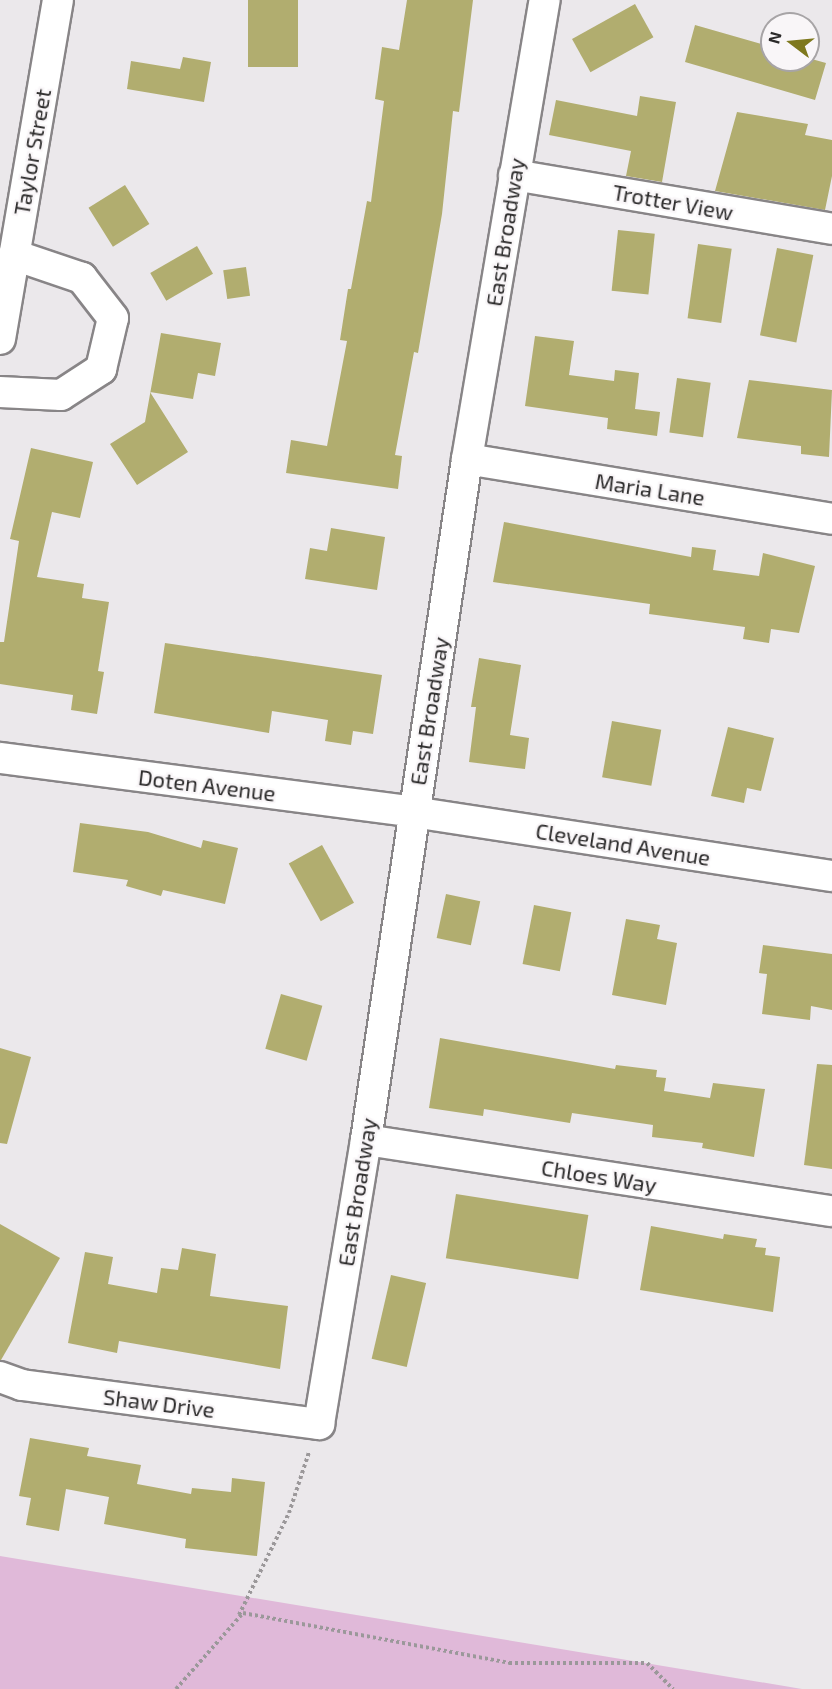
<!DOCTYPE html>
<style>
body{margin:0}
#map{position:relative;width:832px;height:1689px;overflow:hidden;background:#ebe8eb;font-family:"Exo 2",sans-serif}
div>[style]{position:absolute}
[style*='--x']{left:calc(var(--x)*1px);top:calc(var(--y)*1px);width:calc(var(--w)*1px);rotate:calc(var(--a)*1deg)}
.green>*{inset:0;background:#e0b9d9}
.building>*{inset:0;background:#b1ad6f;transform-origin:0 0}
.path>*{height:4px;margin-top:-2px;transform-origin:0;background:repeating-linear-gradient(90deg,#9b989a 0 3px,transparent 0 6px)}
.roads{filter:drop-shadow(2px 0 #888587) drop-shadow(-2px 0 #888587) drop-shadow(0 2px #888587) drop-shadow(0 -2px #888587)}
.minor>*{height:30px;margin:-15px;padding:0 15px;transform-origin:15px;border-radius:15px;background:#fff}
span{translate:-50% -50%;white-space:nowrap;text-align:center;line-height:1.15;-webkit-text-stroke:4.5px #f9f6f8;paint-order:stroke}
.street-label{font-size:22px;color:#2b2a2a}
.north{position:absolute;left:760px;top:12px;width:60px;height:60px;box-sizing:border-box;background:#f9f6f8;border:2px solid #a7a4a6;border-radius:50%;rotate:286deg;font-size:16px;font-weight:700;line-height:24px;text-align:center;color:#2b2a2a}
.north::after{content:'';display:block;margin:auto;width:21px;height:27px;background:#7e781d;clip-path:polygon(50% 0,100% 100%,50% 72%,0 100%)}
</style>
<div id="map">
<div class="green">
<i style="clip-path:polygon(0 1556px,802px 1689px,0 1689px)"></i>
</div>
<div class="building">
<i style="left:248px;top:0;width:50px;height:67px"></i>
<i style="clip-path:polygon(407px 0,473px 0,459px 112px,453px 111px,442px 214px,418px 353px,414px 352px,395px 455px,402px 456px,398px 489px,286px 473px,291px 440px,327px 446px,347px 341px,340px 340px,348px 289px,351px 289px,367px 201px,371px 202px,384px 101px,375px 99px,382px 47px,399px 50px)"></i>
<i style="left:635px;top:4px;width:38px;height:72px;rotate:61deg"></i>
<i style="clip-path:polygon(695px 25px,772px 47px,772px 60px,808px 58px,826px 63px,815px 100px,685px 62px)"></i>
<i style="clip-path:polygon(183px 57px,211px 62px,204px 102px,127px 89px,131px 61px,180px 69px)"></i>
<i style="clip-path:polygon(640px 96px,676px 102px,662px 182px,626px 176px,631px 151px,549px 135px,556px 100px,637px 116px)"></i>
<i style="clip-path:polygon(737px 112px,808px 124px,805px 135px,832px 140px,832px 176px,825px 210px,715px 191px)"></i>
<i style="left:125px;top:185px;width:46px;height:43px;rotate:58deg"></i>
<i style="left:618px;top:230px;width:37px;height:61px;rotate:6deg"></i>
<i style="left:698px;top:244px;width:34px;height:75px;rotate:8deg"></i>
<i style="left:197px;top:246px;width:32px;height:54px;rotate:60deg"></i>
<i style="left:777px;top:248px;width:37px;height:89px;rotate:11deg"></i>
<i style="left:246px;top:267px;width:29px;height:23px;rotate:82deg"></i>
<i style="clip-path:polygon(161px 333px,221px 343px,215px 376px,198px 373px,193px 399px,150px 392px,188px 452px,137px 485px,110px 444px,145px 422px)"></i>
<i style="clip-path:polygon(535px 336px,574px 341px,569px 375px,614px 381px,615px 370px,639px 373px,635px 409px,660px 412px,657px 436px,607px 429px,608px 418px,525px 406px)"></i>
<i style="left:677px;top:378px;width:34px;height:55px;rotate:8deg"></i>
<i style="clip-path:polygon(749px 380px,832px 390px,829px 457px,801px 454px,801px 446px,737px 438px)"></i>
<i style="clip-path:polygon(31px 448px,93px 462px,80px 518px,52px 512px,37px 577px,84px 584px,82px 598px,109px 602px,98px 671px,104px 672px,97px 714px,71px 710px,73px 695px,0 684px,0 642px,4px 642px,19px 541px,10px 539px)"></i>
<i style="clip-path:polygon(504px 522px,691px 557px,692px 547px,716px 550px,713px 570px,759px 576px,763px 553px,815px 566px,799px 633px,771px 629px,769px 643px,743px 639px,745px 627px,649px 614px,650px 604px,493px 582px)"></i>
<i style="clip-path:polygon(331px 528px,385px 537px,377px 590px,305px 579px,310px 548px,327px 551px)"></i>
<i style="clip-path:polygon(165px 643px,382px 675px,373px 734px,353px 731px,351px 745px,325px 741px,328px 720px,272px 711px,269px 733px,154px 713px)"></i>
<i style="clip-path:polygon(479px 658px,521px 665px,510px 735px,529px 738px,525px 769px,469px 762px,476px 707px,471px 707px)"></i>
<i style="left:612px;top:721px;width:50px;height:57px;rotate:10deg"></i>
<i style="clip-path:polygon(728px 727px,774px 738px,761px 791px,747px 788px,744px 803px,711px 796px)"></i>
<i style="clip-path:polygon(80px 823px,148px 832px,201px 848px,203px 840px,238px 848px,225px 904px,163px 890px,161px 896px,126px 886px,128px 880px,73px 872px)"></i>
<i style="left:322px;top:845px;width:66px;height:38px;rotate:61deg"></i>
<i style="left:446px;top:894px;width:35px;height:45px;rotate:12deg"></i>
<i style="left:534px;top:905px;width:38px;height:60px;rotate:11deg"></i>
<i style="clip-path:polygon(626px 919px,660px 925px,657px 939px,677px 943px,666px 1005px,612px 995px)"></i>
<i style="clip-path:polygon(763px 945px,832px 954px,832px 1010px,811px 1006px,810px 1020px,762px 1014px,767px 974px,759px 973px)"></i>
<i style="left:281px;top:994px;width:43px;height:57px;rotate:16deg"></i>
<i style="clip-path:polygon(440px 1038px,615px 1069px,616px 1065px,657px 1070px,656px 1077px,666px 1078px,664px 1091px,710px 1098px,713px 1083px,765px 1089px,754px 1157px,702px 1148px,703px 1143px,652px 1137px,653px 1125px,572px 1113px,570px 1123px,484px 1109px,483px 1116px,429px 1108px)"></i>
<i style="clip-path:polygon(0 1048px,31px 1057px,7px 1144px,0 1143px)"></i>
<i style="clip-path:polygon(817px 1064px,832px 1065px,832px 1169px,804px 1165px)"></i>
<i style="left:456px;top:1194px;width:134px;height:65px;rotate:9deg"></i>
<i style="clip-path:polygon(0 1224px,60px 1258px,1px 1360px,0 1360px)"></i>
<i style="clip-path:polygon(651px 1226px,723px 1239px,724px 1234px,757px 1239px,755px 1247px,766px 1248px,765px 1255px,780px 1257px,773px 1312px,640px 1290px)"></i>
<i style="clip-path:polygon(182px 1248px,216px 1254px,210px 1296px,288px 1306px,280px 1369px,119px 1341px,117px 1353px,68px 1343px,85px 1252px,113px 1257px,108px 1284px,157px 1293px,161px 1268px,178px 1270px)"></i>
<i style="left:391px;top:1275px;width:36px;height:86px;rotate:13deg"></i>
<i style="clip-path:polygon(30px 1438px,89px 1448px,87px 1456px,141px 1465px,137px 1484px,191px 1494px,192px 1488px,231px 1492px,232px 1478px,265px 1482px,257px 1556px,185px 1548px,186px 1539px,104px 1524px,109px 1497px,66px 1489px,59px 1531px,26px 1525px,31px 1498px,19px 1496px)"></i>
</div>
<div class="path">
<i style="--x:239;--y:1615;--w:114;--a:-63.9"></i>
<i style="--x:289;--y:1513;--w:64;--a:-71.8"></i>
<i style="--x:176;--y:1689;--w:101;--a:-48.6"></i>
<i style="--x:243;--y:1613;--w:271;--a:10.6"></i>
<i style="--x:509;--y:1663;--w:138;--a:0"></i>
<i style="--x:647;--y:1663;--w:37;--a:45"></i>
</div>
<div class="roads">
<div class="minor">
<i style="--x:514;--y:175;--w:323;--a:9.6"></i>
<i style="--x:0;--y:339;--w:344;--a:-80.3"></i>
<i style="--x:0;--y:392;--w:61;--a:2.8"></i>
<i style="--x:61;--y:395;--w:48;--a:-33"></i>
<i style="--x:101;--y:369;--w:52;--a:-76.8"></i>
<i style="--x:113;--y:318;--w:51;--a:-127.8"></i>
<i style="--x:82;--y:278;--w:72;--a:-161.3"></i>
<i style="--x:467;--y:459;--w:370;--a:9.3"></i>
<i style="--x:0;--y:758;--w:417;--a:7.4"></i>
<i style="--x:413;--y:812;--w:424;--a:8.7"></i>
<i style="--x:366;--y:1140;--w:471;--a:8.7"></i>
<i style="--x:0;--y:1377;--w:23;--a:20"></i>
<i style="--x:22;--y:1385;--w:300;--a:7.5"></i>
<i style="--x:319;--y:1424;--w:288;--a:-80.6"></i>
<i style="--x:366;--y:1140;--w:688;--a:-81.56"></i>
<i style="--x:467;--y:459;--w:466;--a:-80.4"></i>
</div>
</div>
<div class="street-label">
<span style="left:32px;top:152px;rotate:-80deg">Taylor Street</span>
<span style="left:673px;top:202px;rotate:10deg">Trotter View</span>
<span style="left:505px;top:232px;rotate:-81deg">East Broadway</span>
<span style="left:650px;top:489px;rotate:9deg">Maria Lane</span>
<span style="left:429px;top:711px;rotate:-81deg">East Broadway</span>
<span style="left:207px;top:785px;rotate:7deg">Doten Avenue</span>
<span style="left:623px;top:844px;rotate:9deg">Cleveland Avenue</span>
<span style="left:599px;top:1176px;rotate:9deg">Chloes Way</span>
<span style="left:357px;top:1192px;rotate:-81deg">East Broadway</span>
<span style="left:159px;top:1403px;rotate:7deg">Shaw Drive</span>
</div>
<div class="north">N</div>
</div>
